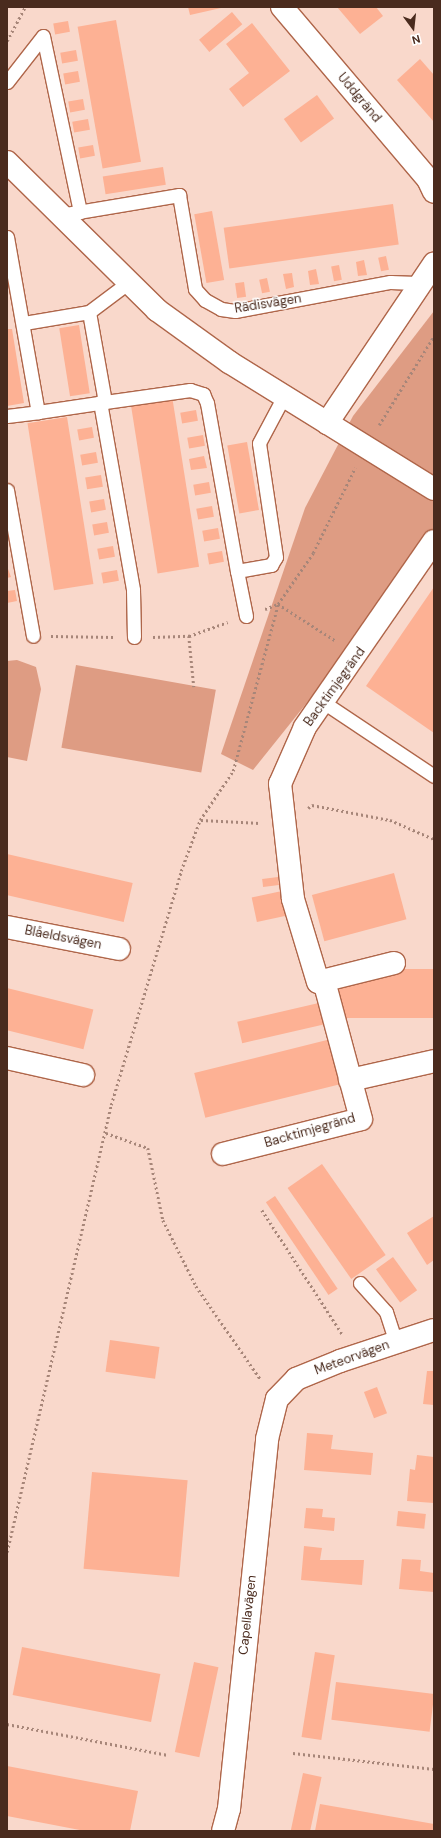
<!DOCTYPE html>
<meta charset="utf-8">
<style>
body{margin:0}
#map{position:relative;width:441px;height:1838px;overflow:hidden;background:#f9d8cb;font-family:"DM Sans",sans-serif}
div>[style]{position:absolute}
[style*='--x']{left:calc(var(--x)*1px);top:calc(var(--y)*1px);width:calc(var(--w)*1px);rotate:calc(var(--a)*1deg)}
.green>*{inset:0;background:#de9c83;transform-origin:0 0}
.building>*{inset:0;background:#fdb194;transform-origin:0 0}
.path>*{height:2.5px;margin-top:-1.25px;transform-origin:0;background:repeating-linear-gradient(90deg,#a78679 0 2px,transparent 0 5px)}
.roads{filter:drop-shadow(1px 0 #af664a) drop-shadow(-1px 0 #af664a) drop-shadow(0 1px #af664a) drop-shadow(0 -1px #af664a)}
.lane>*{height:13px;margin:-6.5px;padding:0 6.5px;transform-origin:6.5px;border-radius:6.5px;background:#fff}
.street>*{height:22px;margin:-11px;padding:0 11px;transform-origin:11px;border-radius:11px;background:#fff}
span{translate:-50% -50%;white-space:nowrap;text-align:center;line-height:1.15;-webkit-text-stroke:3px #fff;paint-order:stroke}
.street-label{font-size:13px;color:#4a2b1e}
.frame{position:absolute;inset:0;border:8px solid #4a2b1e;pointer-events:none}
.north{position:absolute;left:393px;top:8px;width:40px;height:40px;-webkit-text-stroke:3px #fff;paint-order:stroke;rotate:165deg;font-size:11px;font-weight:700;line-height:16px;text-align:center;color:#4a2b1e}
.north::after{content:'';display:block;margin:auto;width:14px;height:18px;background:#4a2b1e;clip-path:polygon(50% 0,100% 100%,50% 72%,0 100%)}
</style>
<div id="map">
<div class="green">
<i style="clip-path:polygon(434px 311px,434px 544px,253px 770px,221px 754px,305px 508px,353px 416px)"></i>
<i style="clip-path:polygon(17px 660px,36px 667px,41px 689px,27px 761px,7px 757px,7px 661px)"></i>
<i style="left:76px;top:665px;width:142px;height:84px;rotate:10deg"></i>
</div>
<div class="building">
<i style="clip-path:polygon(188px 7px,221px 7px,221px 8px,190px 15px)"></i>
<i style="clip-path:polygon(337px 7px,376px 7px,383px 16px,360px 34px)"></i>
<i style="left:232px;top:12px;width:16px;height:43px;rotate:50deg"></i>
<i style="left:116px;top:20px;width:144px;height:39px;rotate:80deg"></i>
<i style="left:68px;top:21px;width:11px;height:15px;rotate:80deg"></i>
<i style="clip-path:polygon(252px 23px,290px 71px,243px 107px,229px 89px,249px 73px,226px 44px)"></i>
<i style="left:76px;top:50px;width:11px;height:16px;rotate:80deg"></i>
<i style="clip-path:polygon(420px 59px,434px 75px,434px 122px,397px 80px)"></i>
<i style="left:78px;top:71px;width:11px;height:15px;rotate:80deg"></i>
<i style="left:317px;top:95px;width:29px;height:41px;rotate:54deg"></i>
<i style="left:83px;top:99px;width:11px;height:15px;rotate:80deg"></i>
<i style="left:88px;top:119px;width:11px;height:16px;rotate:80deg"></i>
<i style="left:93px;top:145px;width:11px;height:15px;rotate:80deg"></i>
<i style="left:163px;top:167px;width:18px;height:61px;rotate:81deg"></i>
<i style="left:393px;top:204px;width:41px;height:171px;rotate:82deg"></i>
<i style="left:212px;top:211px;width:70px;height:18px;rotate:80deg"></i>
<i style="left:386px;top:256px;width:14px;height:8px;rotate:78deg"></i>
<i style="clip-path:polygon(364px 260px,367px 275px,358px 276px,356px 262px)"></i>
<i style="left:339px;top:265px;width:15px;height:8px;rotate:79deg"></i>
<i style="clip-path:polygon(316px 269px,319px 284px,310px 285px,308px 271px)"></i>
<i style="clip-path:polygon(292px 273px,294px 287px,286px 289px,283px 274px)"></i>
<i style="left:267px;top:278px;width:14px;height:8px;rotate:78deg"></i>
<i style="left:244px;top:282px;width:15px;height:9px;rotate:82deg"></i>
<i style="left:79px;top:325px;width:69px;height:20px;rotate:81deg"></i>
<i style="clip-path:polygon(7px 329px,12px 329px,24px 403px,7px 406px)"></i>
<i style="left:172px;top:396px;width:173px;height:42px;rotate:81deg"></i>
<i style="left:196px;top:410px;width:11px;height:16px;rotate:80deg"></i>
<i style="left:67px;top:417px;width:169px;height:40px;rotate:81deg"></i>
<i style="left:92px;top:427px;width:11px;height:15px;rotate:80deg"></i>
<i style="left:203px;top:435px;width:11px;height:16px;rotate:80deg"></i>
<i style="left:247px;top:442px;width:69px;height:20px;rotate:80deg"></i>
<i style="left:96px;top:452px;width:11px;height:16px;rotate:80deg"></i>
<i style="clip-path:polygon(204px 456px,207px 468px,191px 470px,189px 459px)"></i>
<i style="left:101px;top:475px;width:12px;height:16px;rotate:81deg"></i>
<i style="left:209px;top:482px;width:11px;height:16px;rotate:80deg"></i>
<i style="left:104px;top:499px;width:11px;height:15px;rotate:80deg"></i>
<i style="left:212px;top:506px;width:11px;height:16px;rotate:80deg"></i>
<i style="left:107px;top:522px;width:11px;height:15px;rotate:80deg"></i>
<i style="left:218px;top:528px;width:11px;height:16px;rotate:80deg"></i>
<i style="left:113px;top:546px;width:11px;height:16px;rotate:80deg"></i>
<i style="left:222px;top:551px;width:11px;height:15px;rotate:80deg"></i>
<i style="clip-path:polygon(7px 566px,11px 577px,7px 578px)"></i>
<i style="left:117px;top:570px;width:11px;height:16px;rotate:80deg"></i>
<i style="clip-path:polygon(434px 587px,434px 733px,366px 686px)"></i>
<i style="clip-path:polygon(15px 590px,17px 601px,7px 603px,7px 591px)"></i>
<i style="left:7px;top:854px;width:129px;height:40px;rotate:13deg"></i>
<i style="left:394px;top:873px;width:48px;height:85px;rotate:75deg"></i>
<i style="left:278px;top:877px;width:8px;height:16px;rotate:83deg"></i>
<i style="left:282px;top:891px;width:25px;height:31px;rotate:78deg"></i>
<i style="left:434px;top:969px;width:49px;height:97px;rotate:90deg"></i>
<i style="left:7px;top:988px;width:89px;height:41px;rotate:14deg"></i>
<i style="left:323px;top:1002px;width:22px;height:88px;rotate:77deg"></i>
<i style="left:331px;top:1039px;width:46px;height:141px;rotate:76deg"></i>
<i style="left:322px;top:1164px;width:111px;height:42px;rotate:55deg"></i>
<i style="left:275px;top:1196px;width:112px;height:11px;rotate:56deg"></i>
<i style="clip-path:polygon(434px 1216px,434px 1260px,427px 1265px,407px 1233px)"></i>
<i style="left:393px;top:1257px;width:41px;height:21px;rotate:54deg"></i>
<i style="left:110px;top:1340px;width:50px;height:32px;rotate:8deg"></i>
<i style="clip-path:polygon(427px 1371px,434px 1371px,434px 1405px,423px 1404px)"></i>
<i style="left:377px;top:1387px;width:28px;height:14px;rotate:69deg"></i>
<i style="clip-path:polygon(307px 1433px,333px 1435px,331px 1449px,373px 1453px,371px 1475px,304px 1470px)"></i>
<i style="clip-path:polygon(417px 1455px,434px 1457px,434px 1503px,407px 1501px,410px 1469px,415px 1470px)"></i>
<i style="left:92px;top:1472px;width:96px;height:97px;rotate:5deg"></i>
<i style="clip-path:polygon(306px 1508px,323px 1509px,322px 1517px,335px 1518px,334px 1531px,304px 1528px)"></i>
<i style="left:398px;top:1511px;width:28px;height:15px;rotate:6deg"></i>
<i style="clip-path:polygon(304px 1546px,322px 1548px,320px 1560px,364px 1560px,362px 1585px,301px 1580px)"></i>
<i style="clip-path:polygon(402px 1559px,421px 1560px,420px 1571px,434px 1573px,434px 1592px,399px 1589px)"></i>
<i style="left:22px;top:1647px;width:141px;height:49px;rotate:11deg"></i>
<i style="left:315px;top:1652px;width:20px;height:86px;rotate:9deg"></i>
<i style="left:194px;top:1662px;width:25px;height:92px;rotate:12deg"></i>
<i style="left:336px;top:1682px;width:99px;height:38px;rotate:7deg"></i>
<i style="clip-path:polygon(7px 1766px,138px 1791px,130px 1831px,85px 1831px,7px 1816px)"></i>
<i style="left:303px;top:1773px;width:19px;height:59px;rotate:12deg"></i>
<i style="clip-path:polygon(320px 1804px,434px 1824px,434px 1831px,315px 1831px)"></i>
</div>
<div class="path">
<i style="--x:7;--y:41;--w:38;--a:-62"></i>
<i style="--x:379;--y:425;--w:105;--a:-58.3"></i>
<i style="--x:265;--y:609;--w:14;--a:-21"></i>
<i style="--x:278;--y:604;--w:69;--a:32.5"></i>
<i style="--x:51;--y:636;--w:63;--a:0.9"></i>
<i style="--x:189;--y:636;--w:51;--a:84.4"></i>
<i style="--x:153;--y:637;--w:36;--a:-2"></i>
<i style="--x:189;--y:636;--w:41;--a:-19.7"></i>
<i style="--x:308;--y:808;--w:5;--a:-37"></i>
<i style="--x:312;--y:805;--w:79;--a:10.9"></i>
<i style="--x:390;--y:820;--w:48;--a:23.4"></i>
<i style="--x:201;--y:820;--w:59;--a:2.9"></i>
<i style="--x:106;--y:1133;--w:45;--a:19.7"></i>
<i style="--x:148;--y:1148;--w:74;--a:78.2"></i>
<i style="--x:163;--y:1220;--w:74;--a:63.4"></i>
<i style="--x:196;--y:1286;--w:114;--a:55.3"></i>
<i style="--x:262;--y:1210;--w:149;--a:57.1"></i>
<i style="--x:7;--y:1552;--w:459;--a:-76.9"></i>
<i style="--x:111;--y:1105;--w:244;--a:-73.3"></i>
<i style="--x:181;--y:871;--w:54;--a:-69.6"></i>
<i style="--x:200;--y:820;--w:59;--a:-56"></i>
<i style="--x:233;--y:771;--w:173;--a:-74.9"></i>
<i style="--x:278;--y:604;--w:62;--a:-55.5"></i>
<i style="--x:313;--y:553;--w:95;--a:-63.7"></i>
<i style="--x:7;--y:1724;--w:164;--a:10.9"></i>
<i style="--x:293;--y:1753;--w:142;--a:6.5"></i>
</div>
<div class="roads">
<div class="lane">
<i style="--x:7;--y:82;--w:58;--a:-52"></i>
<i style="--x:43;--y:36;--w:180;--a:78.1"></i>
<i style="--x:60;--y:215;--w:121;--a:-9.5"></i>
<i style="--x:179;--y:195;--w:95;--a:80.3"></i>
<i style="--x:195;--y:289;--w:15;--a:48"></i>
<i style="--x:205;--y:300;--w:18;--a:29"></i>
<i style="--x:221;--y:309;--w:14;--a:8"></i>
<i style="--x:235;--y:311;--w:158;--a:-10.6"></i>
<i style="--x:390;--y:282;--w:33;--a:2"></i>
<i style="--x:7;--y:237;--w:178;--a:80"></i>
<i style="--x:38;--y:412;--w:68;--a:-8.5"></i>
<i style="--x:105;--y:402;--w:91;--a:-100.1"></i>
<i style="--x:89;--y:312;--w:50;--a:-36.9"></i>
<i style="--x:24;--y:323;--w:66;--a:-9.6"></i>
<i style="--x:100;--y:402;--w:191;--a:80"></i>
<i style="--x:133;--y:590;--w:47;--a:88.8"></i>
<i style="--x:105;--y:402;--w:86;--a:-8"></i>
<i style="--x:190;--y:390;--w:14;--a:17"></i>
<i style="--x:203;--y:394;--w:10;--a:66"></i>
<i style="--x:207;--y:403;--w:171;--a:79.9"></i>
<i style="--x:237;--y:571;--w:35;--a:-10"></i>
<i style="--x:271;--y:565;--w:9;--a:-58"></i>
<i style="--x:276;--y:557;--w:115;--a:-98.5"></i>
<i style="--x:259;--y:443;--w:53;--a:-62"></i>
<i style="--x:7;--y:416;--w:31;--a:-7"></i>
<i style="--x:7;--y:490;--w:148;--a:79.9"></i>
<i style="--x:237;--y:571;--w:46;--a:78.7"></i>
<i style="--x:323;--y:702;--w:133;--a:33.7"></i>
<i style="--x:360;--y:1283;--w:39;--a:48"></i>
<i style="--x:386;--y:1312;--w:32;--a:72"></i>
</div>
<div class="street">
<i style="--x:282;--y:7;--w:226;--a:49.7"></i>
<i style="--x:428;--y:179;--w:14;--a:65"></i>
<i style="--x:7;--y:162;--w:211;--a:44.6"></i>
<i style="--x:157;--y:310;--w:89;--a:35.8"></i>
<i style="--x:229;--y:362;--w:241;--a:31.8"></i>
<i style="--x:327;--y:423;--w:192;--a:-56.1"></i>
<i style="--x:7;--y:927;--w:114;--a:11.1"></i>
<i style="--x:394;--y:963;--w:78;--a:166"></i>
<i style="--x:318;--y:982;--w:87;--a:-106.8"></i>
<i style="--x:293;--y:899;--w:116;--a:-96.4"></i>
<i style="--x:280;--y:784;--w:62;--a:-66.3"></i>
<i style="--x:305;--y:727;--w:226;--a:-55.3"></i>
<i style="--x:7;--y:1058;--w:78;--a:12.6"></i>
<i style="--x:350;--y:1080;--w:86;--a:-12.7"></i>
<i style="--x:223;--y:1154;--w:142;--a:-14.2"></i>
<i style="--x:361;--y:1119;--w:143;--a:-105"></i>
<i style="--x:223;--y:1831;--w:23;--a:-75"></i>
<i style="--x:229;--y:1809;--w:372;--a:-84.1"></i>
<i style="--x:267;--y:1439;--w:41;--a:-76"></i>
<i style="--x:277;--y:1399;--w:28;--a:-46"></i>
<i style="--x:296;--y:1379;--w:48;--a:-22.2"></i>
<i style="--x:340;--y:1361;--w:99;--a:-18.3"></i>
</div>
</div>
<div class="street-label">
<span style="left:359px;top:98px;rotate:50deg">Uddgränd</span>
<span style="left:268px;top:304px;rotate:-9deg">Rädisvägen</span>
<span style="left:335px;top:687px;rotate:-54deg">Backtimjegränd</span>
<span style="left:63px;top:938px;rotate:11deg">Blåeldsvägen</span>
<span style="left:310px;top:1131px;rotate:-16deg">Backtimjegränd</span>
<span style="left:352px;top:1358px;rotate:-20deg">Meteorvägen</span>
<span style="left:248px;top:1615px;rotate:-84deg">Capellavägen</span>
</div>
<div class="frame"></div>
<div class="north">N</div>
</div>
